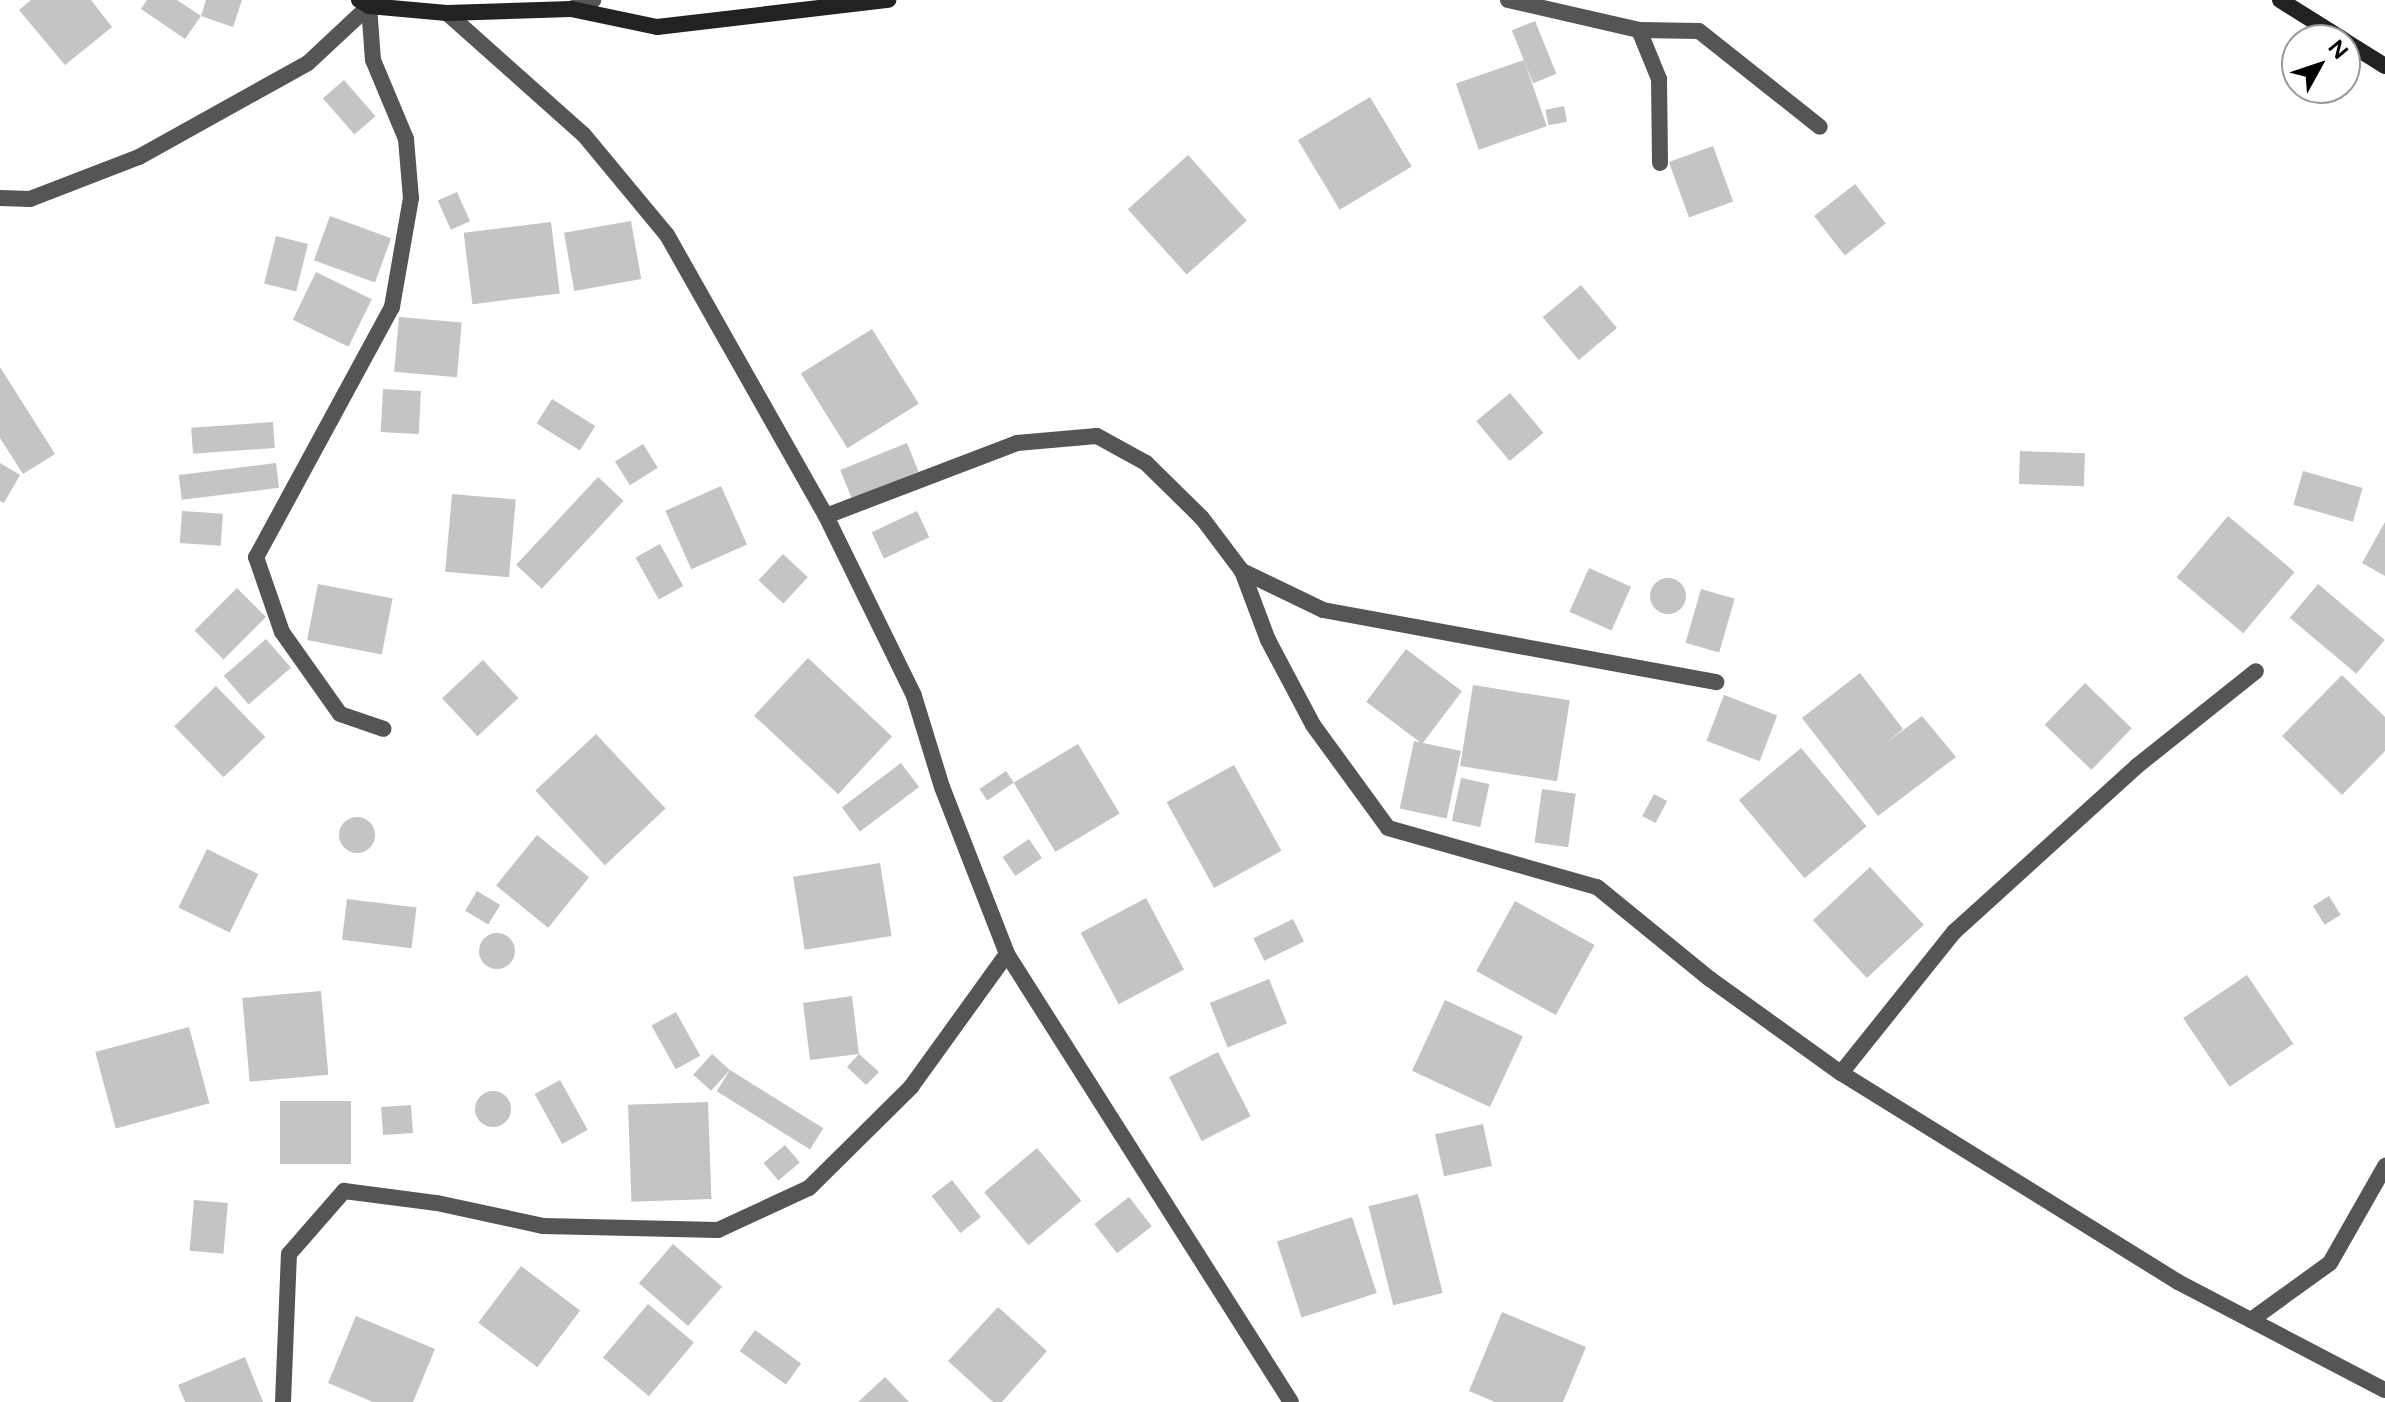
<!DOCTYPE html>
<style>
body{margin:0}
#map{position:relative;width:2385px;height:1402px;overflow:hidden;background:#fff;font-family:Figtree,sans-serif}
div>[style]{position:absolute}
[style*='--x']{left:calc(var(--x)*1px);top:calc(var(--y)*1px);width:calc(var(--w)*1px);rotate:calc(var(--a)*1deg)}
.building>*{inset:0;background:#c4c4c4;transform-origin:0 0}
.round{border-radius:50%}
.lane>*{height:16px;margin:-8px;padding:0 8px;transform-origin:8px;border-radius:8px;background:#555}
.street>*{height:16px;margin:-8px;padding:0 8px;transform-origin:8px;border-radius:8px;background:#555}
.secondary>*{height:16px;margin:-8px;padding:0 8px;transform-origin:8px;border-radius:8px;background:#222}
span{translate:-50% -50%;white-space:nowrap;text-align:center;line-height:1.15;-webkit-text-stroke:6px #fff;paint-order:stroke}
.north{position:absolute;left:2281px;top:24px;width:80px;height:80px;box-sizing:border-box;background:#fff;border:2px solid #999;border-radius:50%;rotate:50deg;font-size:22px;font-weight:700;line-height:32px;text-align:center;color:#000}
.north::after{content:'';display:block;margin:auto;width:28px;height:36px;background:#000;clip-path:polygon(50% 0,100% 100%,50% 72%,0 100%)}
</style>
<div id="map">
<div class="building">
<i style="clip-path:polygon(31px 0,91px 0,112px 27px,65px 65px,19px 10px)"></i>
<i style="clip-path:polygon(147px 0,177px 0,201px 16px,185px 39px,141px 9px)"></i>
<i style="clip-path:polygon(206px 0,242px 0,233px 27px,201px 16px)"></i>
<i style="left:1535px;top:21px;width:57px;height:25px;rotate:68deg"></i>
<i style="left:1524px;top:60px;width:70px;height:72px;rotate:71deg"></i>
<i style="left:344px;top:80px;width:48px;height:28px;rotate:49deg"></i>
<i style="left:1370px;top:97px;width:81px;height:84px;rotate:59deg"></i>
<i style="left:1564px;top:106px;width:16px;height:19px;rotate:79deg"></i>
<i style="left:1713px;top:146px;width:59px;height:47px;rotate:70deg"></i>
<i style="left:1188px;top:155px;width:88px;height:81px;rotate:48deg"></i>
<i style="left:1855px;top:184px;width:50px;height:52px;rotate:52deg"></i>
<i style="left:457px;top:192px;width:32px;height:21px;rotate:66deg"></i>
<i style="left:330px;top:216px;width:65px;height:47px;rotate:20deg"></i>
<i style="left:631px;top:221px;width:59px;height:68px;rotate:80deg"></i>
<i style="left:551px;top:222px;width:72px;height:88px;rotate:83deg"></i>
<i style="left:276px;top:236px;width:33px;height:49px;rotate:14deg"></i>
<i style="left:316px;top:272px;width:62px;height:53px;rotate:26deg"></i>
<i style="left:1581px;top:285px;width:56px;height:50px;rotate:50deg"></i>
<i style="left:399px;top:317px;width:63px;height:55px;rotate:5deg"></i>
<i style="left:872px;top:329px;width:88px;height:84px;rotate:58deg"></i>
<i style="clip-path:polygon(0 367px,55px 454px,23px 474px,0 438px)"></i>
<i style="left:383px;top:389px;width:38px;height:43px;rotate:3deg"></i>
<i style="left:1510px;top:393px;width:52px;height:44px;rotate:50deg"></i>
<i style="left:552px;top:399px;width:51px;height:29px;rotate:32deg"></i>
<i style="left:273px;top:422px;width:26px;height:82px;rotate:86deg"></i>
<i style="left:907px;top:443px;width:31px;height:72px;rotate:68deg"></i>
<i style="left:643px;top:444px;width:28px;height:33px;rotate:58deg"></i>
<i style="left:2020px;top:451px;width:65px;height:33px;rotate:2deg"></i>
<i style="clip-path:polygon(0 463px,20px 475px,4px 503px,0 501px)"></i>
<i style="left:276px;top:463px;width:25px;height:98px;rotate:83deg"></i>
<i style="left:2303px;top:471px;width:62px;height:35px;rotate:16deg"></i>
<i style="left:598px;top:477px;width:35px;height:120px;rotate:43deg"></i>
<i style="left:721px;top:486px;width:64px;height:61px;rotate:66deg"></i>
<i style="left:452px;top:494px;width:64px;height:78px;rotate:5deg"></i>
<i style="left:182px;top:511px;width:41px;height:32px;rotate:4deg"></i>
<i style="left:917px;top:511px;width:29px;height:50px;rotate:65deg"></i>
<i style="left:2228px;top:516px;width:87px;height:80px;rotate:40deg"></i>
<i style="clip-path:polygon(2385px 522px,2385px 576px,2362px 563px)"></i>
<i style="left:660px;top:544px;width:48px;height:28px;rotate:61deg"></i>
<i style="left:783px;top:554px;width:34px;height:36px;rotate:43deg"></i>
<i style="left:1589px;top:568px;width:46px;height:48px;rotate:24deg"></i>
<i class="round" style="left:1650px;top:578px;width:36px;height:36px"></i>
<i style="left:318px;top:584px;width:76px;height:57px;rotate:11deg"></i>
<i style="left:2318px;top:584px;width:87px;height:44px;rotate:40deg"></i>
<i style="left:237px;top:588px;width:41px;height:60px;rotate:45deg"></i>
<i style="left:1701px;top:589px;width:35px;height:56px;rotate:16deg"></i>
<i style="left:266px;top:639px;width:38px;height:56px;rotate:49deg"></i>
<i style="left:1406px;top:649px;width:70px;height:66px;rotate:37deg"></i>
<i style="left:808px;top:658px;width:115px;height:79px;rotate:43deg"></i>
<i style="left:483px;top:660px;width:52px;height:56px;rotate:47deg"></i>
<i style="clip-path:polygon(1860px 673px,1903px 729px,1886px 743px,1922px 716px,1956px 757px,1878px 816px,1802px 718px)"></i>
<i style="clip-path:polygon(2342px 675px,2385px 717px,2385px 751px,2342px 795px,2282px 736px)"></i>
<i style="left:2085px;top:683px;width:65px;height:58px;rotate:44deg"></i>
<i style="left:1473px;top:685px;width:98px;height:82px;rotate:9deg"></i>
<i style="left:216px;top:686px;width:71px;height:58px;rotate:46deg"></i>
<i style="left:1724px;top:695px;width:57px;height:49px;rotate:21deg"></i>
<i style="left:596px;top:734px;width:102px;height:83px;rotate:47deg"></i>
<i style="left:1414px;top:741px;width:48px;height:69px;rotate:12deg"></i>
<i style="left:1078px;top:744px;width:81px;height:75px;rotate:59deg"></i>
<i style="left:1801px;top:748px;width:102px;height:81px;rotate:50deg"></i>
<i style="left:901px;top:763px;width:30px;height:74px;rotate:53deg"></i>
<i style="left:1234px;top:765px;width:98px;height:77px;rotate:61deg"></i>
<i style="left:1006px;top:771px;width:14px;height:32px;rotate:56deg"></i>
<i style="left:1461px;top:778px;width:29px;height:44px;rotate:12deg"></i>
<i style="left:1542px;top:789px;width:34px;height:54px;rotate:8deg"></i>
<i style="left:1654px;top:794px;width:15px;height:25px;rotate:28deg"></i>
<i class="round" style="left:339px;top:817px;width:36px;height:36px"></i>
<i style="left:537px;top:835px;width:67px;height:65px;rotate:39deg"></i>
<i style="left:1029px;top:839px;width:23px;height:32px;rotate:56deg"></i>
<i style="left:207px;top:849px;width:57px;height:65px;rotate:26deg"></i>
<i style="left:880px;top:863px;width:74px;height:88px;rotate:81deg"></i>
<i style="left:1870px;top:867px;width:79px;height:78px;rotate:47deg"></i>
<i style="left:477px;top:891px;width:27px;height:23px;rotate:31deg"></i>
<i style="left:2329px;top:896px;width:22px;height:19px;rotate:58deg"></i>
<i style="left:1146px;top:898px;width:81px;height:74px;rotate:62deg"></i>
<i style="left:347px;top:899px;width:70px;height:41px;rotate:7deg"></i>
<i style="left:1515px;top:901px;width:91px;height:80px;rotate:29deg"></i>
<i style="left:1293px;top:919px;width:25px;height:44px;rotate:64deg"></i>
<i class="round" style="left:479px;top:933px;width:36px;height:36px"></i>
<i style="left:2247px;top:975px;width:83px;height:77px;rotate:56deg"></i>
<i style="left:1269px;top:979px;width:48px;height:64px;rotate:68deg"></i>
<i style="left:321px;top:991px;width:84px;height:79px;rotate:85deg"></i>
<i style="clip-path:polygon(852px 996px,859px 1054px,879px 1072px,866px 1085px,847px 1067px,859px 1054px,810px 1060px,803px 1003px)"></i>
<i style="left:1445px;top:1000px;width:86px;height:78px;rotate:25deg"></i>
<i style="left:676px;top:1012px;width:50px;height:28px;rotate:61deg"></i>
<i style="left:189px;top:1027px;width:79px;height:97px;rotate:75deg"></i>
<i style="left:1218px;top:1052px;width:72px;height:55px;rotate:63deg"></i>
<i style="left:712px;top:1054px;width:24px;height:28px;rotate:42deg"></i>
<i style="left:730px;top:1070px;width:110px;height:25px;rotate:32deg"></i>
<i style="left:560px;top:1080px;width:57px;height:29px;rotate:61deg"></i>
<i class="round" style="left:475px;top:1091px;width:36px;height:36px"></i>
<i style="left:280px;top:1101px;width:71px;height:63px"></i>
<i style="left:708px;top:1102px;width:97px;height:80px;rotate:88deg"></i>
<i style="left:411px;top:1105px;width:28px;height:30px;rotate:86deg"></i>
<i style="left:1483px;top:1124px;width:43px;height:49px;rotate:78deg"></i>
<i style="left:785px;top:1145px;width:23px;height:28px;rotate:50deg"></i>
<i style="left:1037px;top:1148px;width:69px;height:69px;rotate:50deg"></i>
<i style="left:952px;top:1180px;width:47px;height:26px;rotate:52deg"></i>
<i style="left:1418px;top:1194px;width:102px;height:51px;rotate:76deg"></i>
<i style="left:1129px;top:1197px;width:37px;height:44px;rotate:52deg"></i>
<i style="left:194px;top:1200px;width:34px;height:51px;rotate:5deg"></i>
<i style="left:1352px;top:1217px;width:80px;height:79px;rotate:72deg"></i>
<i style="left:673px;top:1244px;width:65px;height:52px;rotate:41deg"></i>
<i style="left:521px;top:1266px;width:74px;height:71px;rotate:37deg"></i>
<i style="left:648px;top:1304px;width:60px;height:70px;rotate:40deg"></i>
<i style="clip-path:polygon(998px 1307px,1047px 1351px,1002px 1402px,993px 1402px,948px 1361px)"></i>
<i style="clip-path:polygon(1502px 1312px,1586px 1347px,1563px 1402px,1495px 1402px,1469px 1391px)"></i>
<i style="clip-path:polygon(356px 1316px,435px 1349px,413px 1402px,373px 1402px,328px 1383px)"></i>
<i style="left:755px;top:1330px;width:57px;height:26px;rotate:36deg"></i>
<i style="clip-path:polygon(245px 1357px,263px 1402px,185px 1402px,178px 1385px)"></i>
<i style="clip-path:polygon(885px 1377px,909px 1402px,858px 1402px)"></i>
</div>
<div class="lane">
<i style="--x:1508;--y:0;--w:134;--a:12.9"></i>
<i style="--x:1639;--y:30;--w:53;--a:67.8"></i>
<i style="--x:1659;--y:79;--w:84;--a:89.3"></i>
<i style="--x:1639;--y:30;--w:60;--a:1"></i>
<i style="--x:1699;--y:31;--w:154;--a:38.4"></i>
<i style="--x:2251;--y:1320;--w:97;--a:-35.8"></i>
<i style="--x:2330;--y:1263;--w:112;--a:-60.4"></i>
</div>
<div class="street">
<i style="--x:369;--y:6;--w:54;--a:85.8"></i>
<i style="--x:373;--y:60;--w:86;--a:67.3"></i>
<i style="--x:406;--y:139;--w:59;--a:85.2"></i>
<i style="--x:411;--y:198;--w:111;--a:99.9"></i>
<i style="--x:392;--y:307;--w:285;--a:118.5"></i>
<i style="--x:256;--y:557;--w:79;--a:70.9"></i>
<i style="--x:282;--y:632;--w:100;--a:54.7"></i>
<i style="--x:340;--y:714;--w:46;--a:18.8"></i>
<i style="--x:571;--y:9;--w:24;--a:-22"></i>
<i style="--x:447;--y:13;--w:183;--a:41.7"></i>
<i style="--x:584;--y:135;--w:130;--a:50.3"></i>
<i style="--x:667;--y:235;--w:323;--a:60.5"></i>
<i style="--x:826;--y:516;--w:200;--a:63.9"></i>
<i style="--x:914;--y:696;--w:95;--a:72.9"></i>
<i style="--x:942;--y:787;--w:179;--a:68.7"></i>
<i style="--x:1007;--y:954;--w:530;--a:57.63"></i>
<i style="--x:0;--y:198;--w:30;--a:2"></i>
<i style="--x:30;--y:199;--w:117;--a:-21.1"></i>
<i style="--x:139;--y:157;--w:193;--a:-29.1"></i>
<i style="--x:308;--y:63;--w:83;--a:-43.1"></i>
<i style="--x:826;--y:516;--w:204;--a:-20.9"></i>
<i style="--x:1017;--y:443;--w:80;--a:-5"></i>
<i style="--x:1097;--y:436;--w:56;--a:28.9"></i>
<i style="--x:1146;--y:463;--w:78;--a:44.5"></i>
<i style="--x:1202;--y:518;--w:66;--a:53"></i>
<i style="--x:1242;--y:571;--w:74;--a:69.4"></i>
<i style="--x:1268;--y:640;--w:96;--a:62.1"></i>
<i style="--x:1313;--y:725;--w:127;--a:53.9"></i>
<i style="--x:1388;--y:828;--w:217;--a:15.8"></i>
<i style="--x:1597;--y:887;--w:146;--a:39.2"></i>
<i style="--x:1710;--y:979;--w:161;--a:35.7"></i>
<i style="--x:1841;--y:1073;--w:397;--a:31.8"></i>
<i style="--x:2178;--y:1282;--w:233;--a:27.6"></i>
<i style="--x:1242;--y:571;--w:90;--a:25.7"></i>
<i style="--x:1323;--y:610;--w:400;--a:10.4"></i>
<i style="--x:1841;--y:1073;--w:181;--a:-51.3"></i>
<i style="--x:1954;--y:932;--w:247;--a:-42.2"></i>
<i style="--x:2137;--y:766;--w:152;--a:-38.6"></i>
<i style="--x:283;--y:1402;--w:148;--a:-87.7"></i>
<i style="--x:289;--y:1254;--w:84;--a:-48.9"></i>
<i style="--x:344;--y:1191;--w:94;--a:7.4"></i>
<i style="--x:437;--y:1203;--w:108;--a:12.2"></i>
<i style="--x:543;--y:1226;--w:175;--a:1.3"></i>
<i style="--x:718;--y:1230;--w:100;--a:-24.8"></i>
<i style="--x:809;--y:1188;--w:144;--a:-44.7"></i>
<i style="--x:911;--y:1087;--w:164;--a:-54.2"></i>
</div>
<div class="secondary">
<i style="--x:359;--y:0;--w:12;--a:31"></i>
<i style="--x:369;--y:6;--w:78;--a:5.1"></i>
<i style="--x:447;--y:13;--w:124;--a:-1.8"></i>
<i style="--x:571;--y:9;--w:88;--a:11.8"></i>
<i style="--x:657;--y:27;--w:233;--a:-6.7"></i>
<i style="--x:2280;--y:0;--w:75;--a:32"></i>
<i style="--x:2345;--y:41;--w:47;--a:32"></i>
</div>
<div class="north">N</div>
</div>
